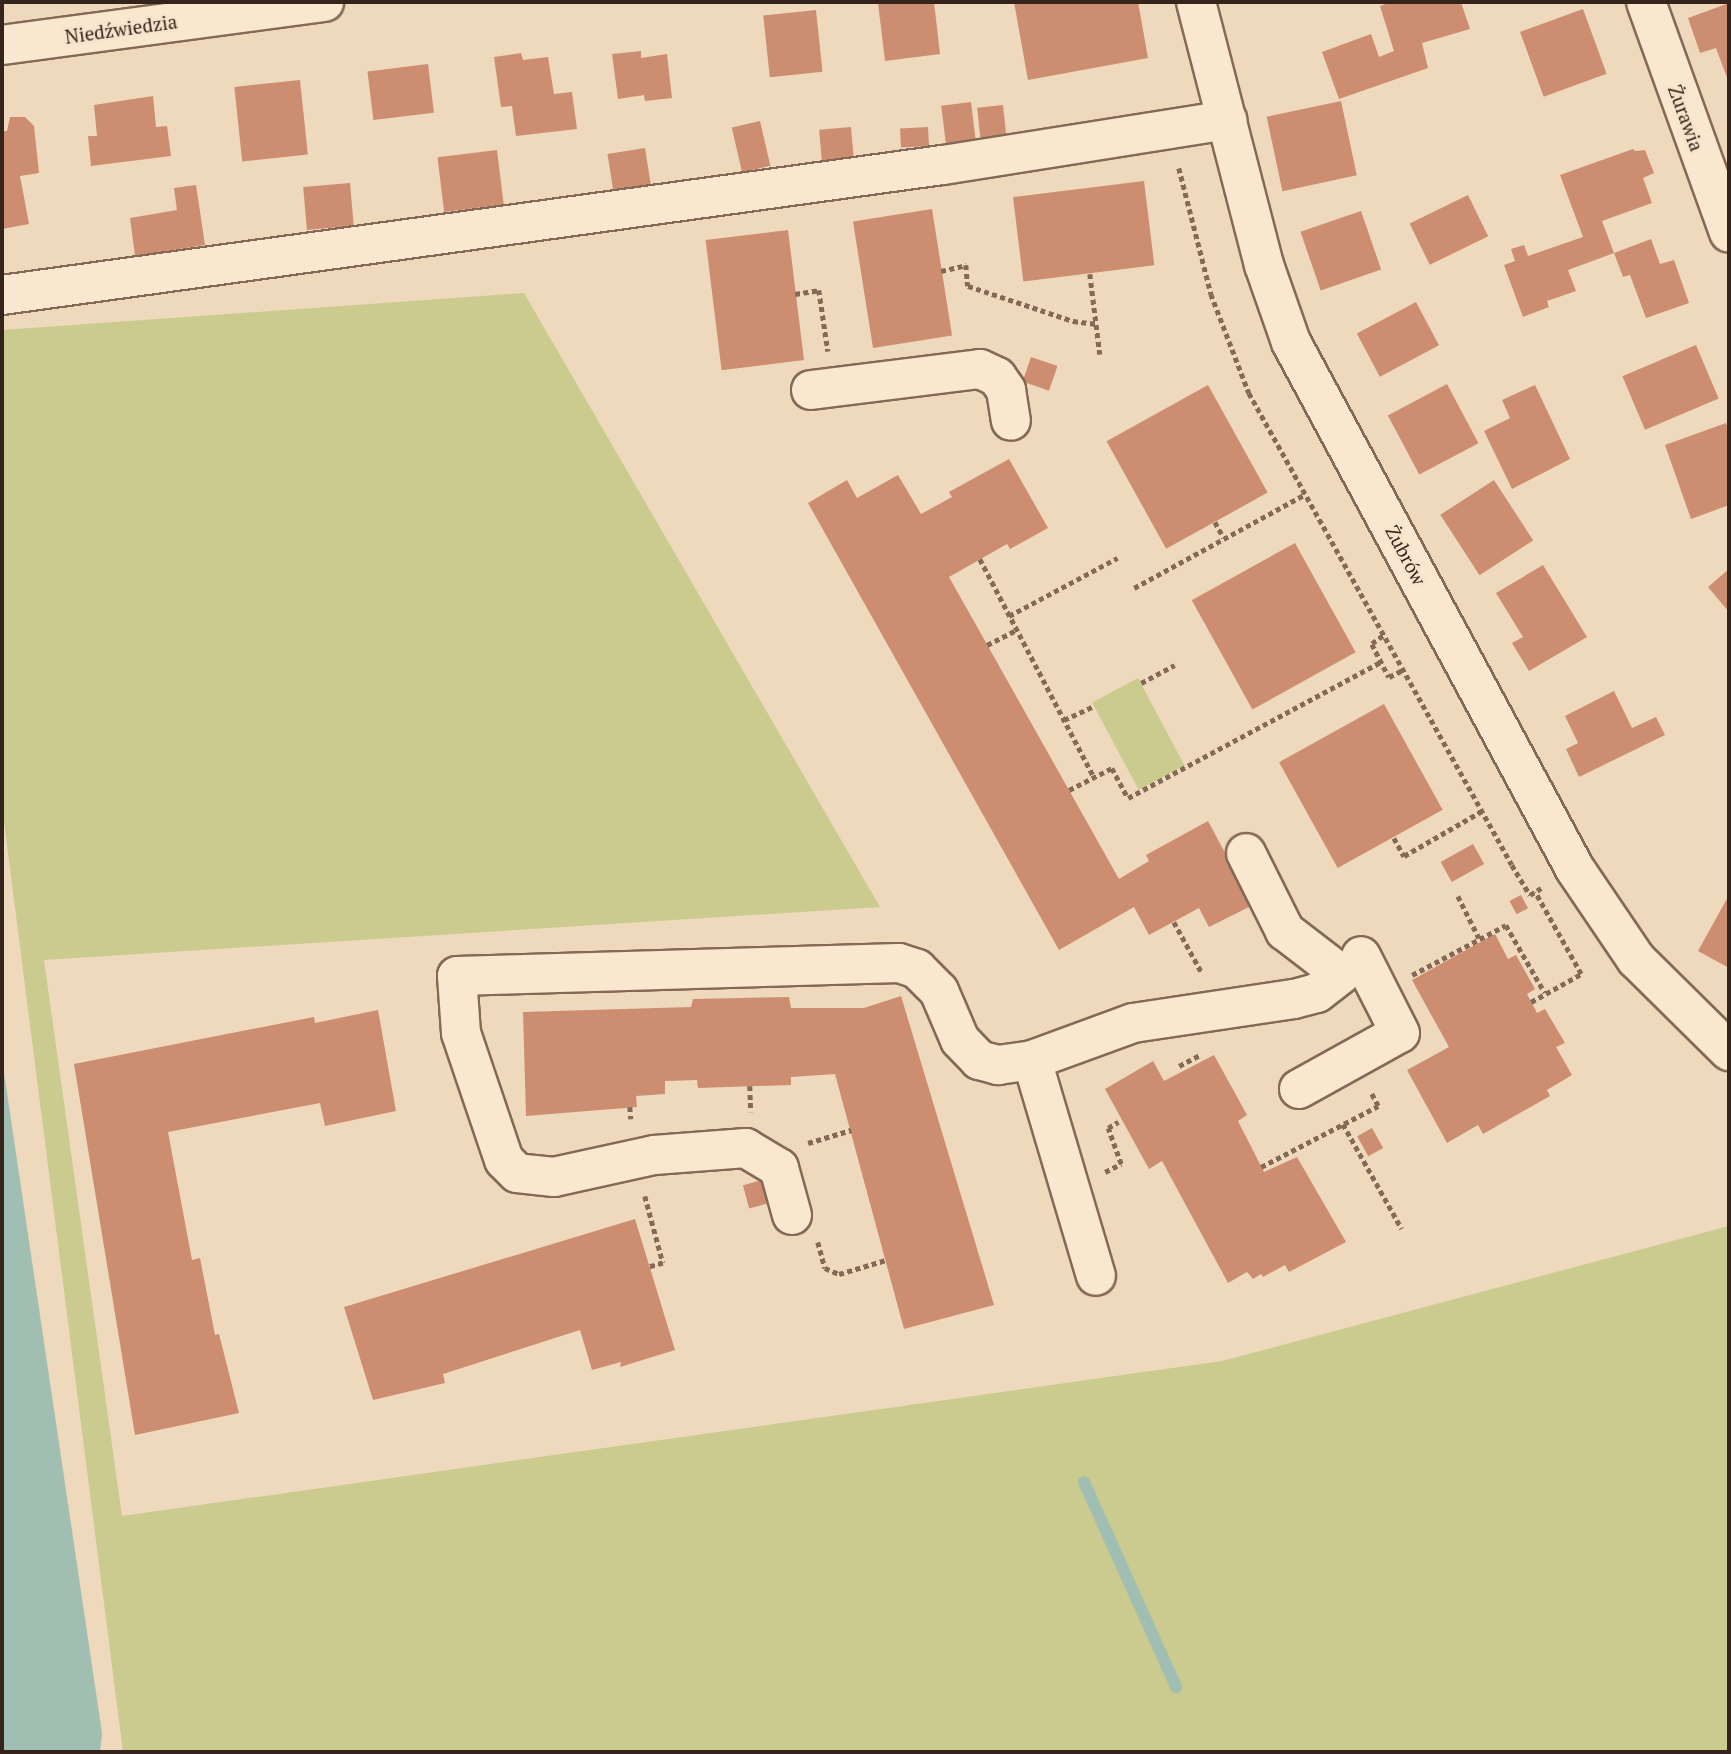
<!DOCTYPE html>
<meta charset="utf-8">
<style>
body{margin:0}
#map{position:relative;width:1731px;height:1754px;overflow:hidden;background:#eed9bc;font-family:"PT Serif",serif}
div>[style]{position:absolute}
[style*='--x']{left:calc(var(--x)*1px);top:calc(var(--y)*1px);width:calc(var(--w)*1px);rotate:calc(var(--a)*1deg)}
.green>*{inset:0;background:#cbcb90;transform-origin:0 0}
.water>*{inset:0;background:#a0bfb2}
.stream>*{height:12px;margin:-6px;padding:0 6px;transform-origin:6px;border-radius:6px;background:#a0bfb2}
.building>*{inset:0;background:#cd8d71;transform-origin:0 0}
.path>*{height:4.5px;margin-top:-2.25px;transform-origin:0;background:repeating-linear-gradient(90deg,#856956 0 5px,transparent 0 8.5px)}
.roads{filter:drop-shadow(2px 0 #856956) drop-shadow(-2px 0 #856956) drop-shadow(0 2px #856956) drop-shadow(0 -2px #856956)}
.minor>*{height:38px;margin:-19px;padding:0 19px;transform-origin:19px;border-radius:19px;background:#f9e8cf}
span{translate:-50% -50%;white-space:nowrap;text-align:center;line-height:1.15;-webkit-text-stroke:5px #f5e4cb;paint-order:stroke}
.street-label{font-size:19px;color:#34241b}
.frame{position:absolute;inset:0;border:4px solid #34241b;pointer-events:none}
</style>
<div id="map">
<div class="green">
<i style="clip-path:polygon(524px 293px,880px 907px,44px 960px,122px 1516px,1222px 1361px,1729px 1226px,1729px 1752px,123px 1752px,2px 806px,2px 330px)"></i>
<i style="left:1138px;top:678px;width:99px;height:52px;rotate:62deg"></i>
</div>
<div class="water">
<i style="clip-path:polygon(2px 1059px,102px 1733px,100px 1752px,2px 1752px)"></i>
</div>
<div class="stream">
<i style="--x:1084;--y:1482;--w:225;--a:65.8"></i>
</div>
<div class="building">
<i style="clip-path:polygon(891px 2px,934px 2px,940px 54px,885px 61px,878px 3px)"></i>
<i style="clip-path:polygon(1014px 2px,1138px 2px,1148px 58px,1028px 80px)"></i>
<i style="clip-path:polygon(1391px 2px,1461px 2px,1470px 29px,1422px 43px,1428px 68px,1339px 99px,1322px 52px,1371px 34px,1379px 57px,1394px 51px,1380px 6px)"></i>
<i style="clip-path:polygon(1729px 3px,1729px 83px,1716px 48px,1700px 53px,1688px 18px)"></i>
<i style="left:1583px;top:9px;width:69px;height:67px;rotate:70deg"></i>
<i style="left:816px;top:10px;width:62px;height:53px;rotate:84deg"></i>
<i style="clip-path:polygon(641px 51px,641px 58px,667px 54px,672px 98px,645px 101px,644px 95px,618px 99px,612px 54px)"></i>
<i style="clip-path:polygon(521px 53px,523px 60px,548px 57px,554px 94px,572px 92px,577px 129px,516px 136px,512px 106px,501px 107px,494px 57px)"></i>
<i style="left:428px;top:64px;width:49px;height:61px;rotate:83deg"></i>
<i style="left:300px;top:80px;width:75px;height:66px;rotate:84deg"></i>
<i style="clip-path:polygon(153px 96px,156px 127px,167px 126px,171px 156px,91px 166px,88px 136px,97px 136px,94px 105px)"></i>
<i style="left:1341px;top:101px;width:76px;height:76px;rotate:78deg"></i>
<i style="left:971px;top:102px;width:40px;height:30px;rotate:83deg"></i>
<i style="left:1003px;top:105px;width:30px;height:26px;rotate:84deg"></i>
<i style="clip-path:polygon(10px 117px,25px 117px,34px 126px,39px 173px,20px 176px,29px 224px,2px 229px,2px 131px,7px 131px)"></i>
<i style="left:760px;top:121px;width:46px;height:29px;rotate:77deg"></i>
<i style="left:851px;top:127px;width:34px;height:32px;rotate:85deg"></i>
<i style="left:928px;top:127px;width:19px;height:28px;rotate:87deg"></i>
<i style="left:645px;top:148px;width:40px;height:38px;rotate:81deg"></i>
<i style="clip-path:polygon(1633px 149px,1635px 151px,1645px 150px,1654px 173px,1643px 178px,1652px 203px,1602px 221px,1614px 253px,1568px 270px,1576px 291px,1547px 301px,1549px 307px,1523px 317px,1504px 265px,1515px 261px,1511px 249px,1524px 245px,1528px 256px,1583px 237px,1560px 175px)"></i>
<i style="left:497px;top:150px;width:55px;height:60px;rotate:83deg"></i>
<i style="left:1144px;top:181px;width:85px;height:132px;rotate:83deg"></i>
<i style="left:350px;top:183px;width:43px;height:47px;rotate:85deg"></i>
<i style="clip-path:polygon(196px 185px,205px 245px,135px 256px,130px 218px,177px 210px,174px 188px)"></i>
<i style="left:1468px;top:195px;width:46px;height:65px;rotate:64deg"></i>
<i style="left:932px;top:209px;width:128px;height:80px;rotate:81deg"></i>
<i style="left:1361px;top:211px;width:62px;height:64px;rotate:71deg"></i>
<i style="left:788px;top:230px;width:131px;height:83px;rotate:83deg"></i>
<i style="clip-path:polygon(1651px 239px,1660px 264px,1674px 260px,1689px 303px,1646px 318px,1630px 275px,1623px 277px,1614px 253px)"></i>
<i style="left:1416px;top:302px;width:49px;height:67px;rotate:62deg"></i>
<i style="left:1696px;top:345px;width:58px;height:80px;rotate:67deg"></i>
<i style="left:1031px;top:357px;width:28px;height:26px;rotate:19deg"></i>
<i style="left:1447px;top:384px;width:67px;height:67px;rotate:62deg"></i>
<i style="left:1208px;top:385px;width:123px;height:116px;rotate:61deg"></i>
<i style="clip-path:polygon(1535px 385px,1570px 459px,1512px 489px,1484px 431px,1510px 418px,1502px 400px)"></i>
<i style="clip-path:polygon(1726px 423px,1729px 432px,1729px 505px,1691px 519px,1665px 445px)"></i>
<i style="clip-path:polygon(1009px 459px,1048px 528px,1010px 549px,1007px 544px,949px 577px,1119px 879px,1149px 861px,1146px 855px,1208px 821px,1253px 905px,1209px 927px,1199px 908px,1149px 935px,1134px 907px,1059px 950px,808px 503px,847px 480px,857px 498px,898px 475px,921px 514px,952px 497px,949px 492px)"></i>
<i style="left:1494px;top:480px;width:72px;height:64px;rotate:57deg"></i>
<i style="left:1295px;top:543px;width:125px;height:118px;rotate:61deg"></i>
<i style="clip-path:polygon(1543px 565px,1587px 637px,1529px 671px,1512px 643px,1523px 637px,1496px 593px)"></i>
<i style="clip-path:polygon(1729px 569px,1729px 612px,1708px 587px)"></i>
<i style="clip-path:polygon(1614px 691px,1632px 728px,1656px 717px,1665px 735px,1579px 777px,1566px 749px,1578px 743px,1565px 716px)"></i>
<i style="left:1384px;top:704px;width:121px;height:120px;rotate:61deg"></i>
<i style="left:1473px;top:844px;width:23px;height:37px;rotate:61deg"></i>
<i style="left:1521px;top:895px;width:15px;height:13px;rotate:62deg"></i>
<i style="clip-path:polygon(1729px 895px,1729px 968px,1698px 951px)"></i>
<i style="clip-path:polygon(1495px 934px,1508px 959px,1516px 955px,1535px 989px,1527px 994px,1537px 1013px,1545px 1009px,1565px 1043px,1556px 1047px,1572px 1075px,1547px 1090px,1550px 1096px,1483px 1134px,1478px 1125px,1447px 1143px,1407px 1070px,1449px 1047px,1412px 980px)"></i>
<i style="clip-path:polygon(901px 996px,994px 1305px,904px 1329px,835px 1074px,791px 1077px,791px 1085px,698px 1088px,697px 1080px,665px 1081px,665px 1094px,636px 1096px,637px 1107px,526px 1116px,523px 1012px,691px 1007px,693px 999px,789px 997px,791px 1008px,864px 1008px)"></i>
<i style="clip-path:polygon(378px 1010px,396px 1111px,325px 1126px,320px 1103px,168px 1132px,192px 1260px,200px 1258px,215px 1335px,219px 1334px,239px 1413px,135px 1435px,74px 1064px,314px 1017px,315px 1023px)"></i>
<i style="clip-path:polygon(1214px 1055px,1247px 1115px,1238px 1121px,1264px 1172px,1297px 1157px,1346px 1242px,1289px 1272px,1285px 1265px,1263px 1277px,1261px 1274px,1253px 1279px,1247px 1272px,1228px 1283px,1162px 1161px,1149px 1169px,1105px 1089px,1153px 1061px,1164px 1081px)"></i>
<i style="left:1372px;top:1128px;width:23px;height:17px;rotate:61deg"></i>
<i style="left:770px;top:1178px;width:24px;height:28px;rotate:75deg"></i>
<i style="clip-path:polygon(635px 1219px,675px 1350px,620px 1367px,621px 1362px,592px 1370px,580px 1330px,443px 1374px,445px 1383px,373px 1400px,344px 1307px)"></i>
</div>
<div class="path">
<i style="--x:1179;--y:168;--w:130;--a:75.7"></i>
<i style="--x:1211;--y:294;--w:106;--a:69"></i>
<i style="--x:1249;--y:393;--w:540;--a:60.87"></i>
<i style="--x:1512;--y:865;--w:35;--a:59"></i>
<i style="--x:1530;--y:895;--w:13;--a:-32"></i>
<i style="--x:941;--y:271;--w:26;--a:-13"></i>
<i style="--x:966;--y:265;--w:21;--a:85"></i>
<i style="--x:968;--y:286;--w:111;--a:18.4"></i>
<i style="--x:1073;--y:321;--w:24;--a:7"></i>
<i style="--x:1090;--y:274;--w:81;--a:82.9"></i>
<i style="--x:795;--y:294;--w:24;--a:-9"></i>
<i style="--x:819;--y:290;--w:62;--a:81.6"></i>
<i style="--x:1215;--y:522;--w:18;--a:61"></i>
<i style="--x:980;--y:559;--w:246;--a:62.4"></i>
<i style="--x:1134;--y:588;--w:194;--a:-28.7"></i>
<i style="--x:1009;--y:616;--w:123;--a:-28.2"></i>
<i style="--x:1383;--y:636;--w:14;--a:144"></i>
<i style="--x:1372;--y:644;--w:37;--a:63"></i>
<i style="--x:1389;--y:677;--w:16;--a:-27"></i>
<i style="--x:987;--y:645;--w:33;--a:-27"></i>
<i style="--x:1141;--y:683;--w:38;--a:-28"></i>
<i style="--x:1064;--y:720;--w:33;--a:-25"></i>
<i style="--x:1069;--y:790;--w:48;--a:-27.1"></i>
<i style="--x:1112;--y:768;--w:34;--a:62"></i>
<i style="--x:1128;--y:798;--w:289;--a:-28.3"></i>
<i style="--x:1394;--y:838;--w:21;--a:61"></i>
<i style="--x:1404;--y:856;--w:90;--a:-30"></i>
<i style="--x:1458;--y:896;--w:47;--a:63.4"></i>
<i style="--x:1174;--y:922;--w:58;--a:61.2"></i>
<i style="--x:1412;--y:975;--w:106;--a:-28"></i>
<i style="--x:1506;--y:925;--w:78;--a:60.2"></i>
<i style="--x:1531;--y:1002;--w:57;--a:-29.2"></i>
<i style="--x:1581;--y:974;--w:94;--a:-119.3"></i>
<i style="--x:1179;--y:1066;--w:24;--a:-28"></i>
<i style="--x:750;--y:1086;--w:26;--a:88"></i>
<i style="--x:630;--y:1107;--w:12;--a:85"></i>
<i style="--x:1343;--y:1124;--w:120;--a:60.7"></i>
<i style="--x:808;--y:1143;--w:45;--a:-16.8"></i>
<i style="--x:1261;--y:1167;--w:132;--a:-27.5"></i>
<i style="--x:1378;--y:1106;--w:15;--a:-118"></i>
<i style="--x:1105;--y:1172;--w:18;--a:-27"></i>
<i style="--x:1121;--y:1164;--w:38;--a:-110"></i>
<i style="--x:1108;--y:1128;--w:12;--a:-31"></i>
<i style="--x:645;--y:1196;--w:69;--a:75"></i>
<i style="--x:663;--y:1263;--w:15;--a:164"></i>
<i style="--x:818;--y:1242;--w:27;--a:75"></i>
<i style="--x:825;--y:1268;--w:15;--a:23"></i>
<i style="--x:839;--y:1274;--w:49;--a:-16.6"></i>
</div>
<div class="roads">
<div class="minor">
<i style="--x:1196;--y:2;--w:272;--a:75.5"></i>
<i style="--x:1264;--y:265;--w:82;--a:70.7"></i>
<i style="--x:1291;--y:342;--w:599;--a:61.68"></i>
<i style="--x:1575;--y:869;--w:109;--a:55.9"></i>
<i style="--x:1636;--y:959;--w:131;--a:44.7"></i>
<i style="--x:1646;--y:2;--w:245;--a:70.2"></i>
<i style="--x:2;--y:45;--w:325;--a:-7.6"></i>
<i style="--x:2;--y:295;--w:950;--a:-7.87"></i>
<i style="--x:943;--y:165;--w:288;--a:-9"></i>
<i style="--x:811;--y:390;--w:170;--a:-7.1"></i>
<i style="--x:980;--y:369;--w:19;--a:25"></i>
<i style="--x:997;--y:377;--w:16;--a:55"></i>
<i style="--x:1006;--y:390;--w:31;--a:81"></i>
<i style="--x:1032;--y:1060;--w:225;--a:73.5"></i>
<i style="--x:1299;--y:1089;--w:115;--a:-29"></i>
<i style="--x:1400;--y:1033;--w:86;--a:-116.9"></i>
<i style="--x:792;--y:1215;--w:49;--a:-105.5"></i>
<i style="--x:779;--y:1168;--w:39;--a:-149"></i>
<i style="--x:746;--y:1148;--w:92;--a:175.6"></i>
<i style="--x:654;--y:1155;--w:102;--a:167.6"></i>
<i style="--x:554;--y:1177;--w:37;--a:-174"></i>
<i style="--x:517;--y:1173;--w:18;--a:-135"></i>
<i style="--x:504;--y:1160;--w:134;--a:-108.7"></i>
<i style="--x:461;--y:1033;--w:57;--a:-94"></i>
<i style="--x:457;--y:976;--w:442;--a:-1.7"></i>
<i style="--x:899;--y:963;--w:19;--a:18"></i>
<i style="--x:917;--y:969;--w:31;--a:45"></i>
<i style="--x:939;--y:991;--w:53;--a:66.8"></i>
<i style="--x:960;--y:1040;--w:28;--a:46"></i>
<i style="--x:979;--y:1060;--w:20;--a:15"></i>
<i style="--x:998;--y:1065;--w:34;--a:-8"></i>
<i style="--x:1032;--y:1060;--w:108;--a:-20.1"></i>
<i style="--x:1133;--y:1023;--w:163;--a:-8.5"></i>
<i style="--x:1294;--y:999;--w:24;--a:-15"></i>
<i style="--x:1317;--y:993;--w:31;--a:-38"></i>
<i style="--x:1341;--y:974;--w:71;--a:-142.5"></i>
<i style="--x:1285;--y:931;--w:87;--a:-116.6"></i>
</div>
</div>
<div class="street-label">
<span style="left:121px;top:29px;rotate:-8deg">Niedźwiedzia</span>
<span style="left:1686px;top:118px;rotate:70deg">Żurawia</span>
<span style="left:1406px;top:555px;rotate:62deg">Żubrów</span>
</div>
<div class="frame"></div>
</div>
